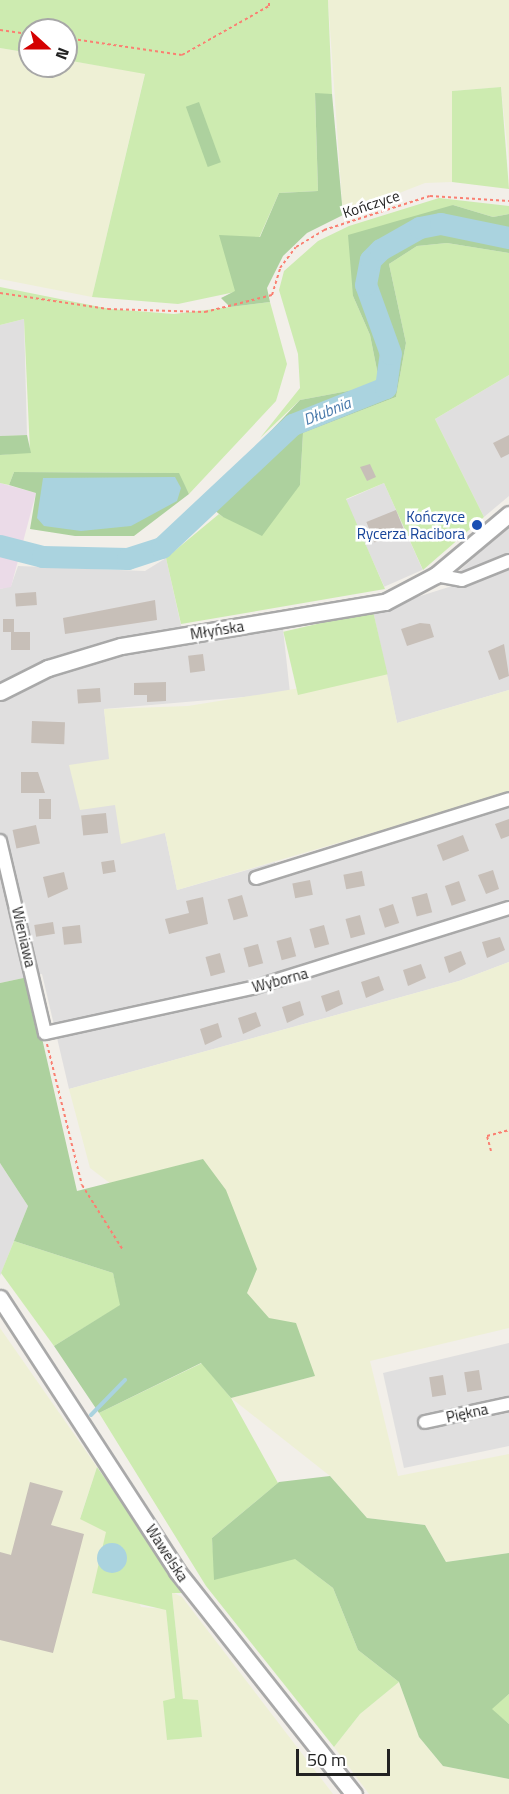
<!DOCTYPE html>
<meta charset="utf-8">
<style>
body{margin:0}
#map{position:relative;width:509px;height:1794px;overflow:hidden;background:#f2efe9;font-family:"Titillium Web",sans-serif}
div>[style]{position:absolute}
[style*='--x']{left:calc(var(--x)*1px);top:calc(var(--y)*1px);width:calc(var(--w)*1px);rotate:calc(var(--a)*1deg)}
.residential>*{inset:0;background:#e0dfdf;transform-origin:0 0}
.industrial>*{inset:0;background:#ebdbe8}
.farmland>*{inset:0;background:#eef0d5}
.grass>*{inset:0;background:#cdebb0;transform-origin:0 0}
.forest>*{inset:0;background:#add19e;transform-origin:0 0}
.water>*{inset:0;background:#aad3df}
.round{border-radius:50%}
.stream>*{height:4px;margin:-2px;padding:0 2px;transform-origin:2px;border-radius:2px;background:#aad3df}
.river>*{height:22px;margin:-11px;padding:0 11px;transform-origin:11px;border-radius:11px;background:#aad3df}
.building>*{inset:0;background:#c7bfb8;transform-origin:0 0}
.path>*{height:2px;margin-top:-1px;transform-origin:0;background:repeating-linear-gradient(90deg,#fa8072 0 3px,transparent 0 6px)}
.roads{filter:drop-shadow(2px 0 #a9a9a9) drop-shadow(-2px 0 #a9a9a9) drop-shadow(0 2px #a9a9a9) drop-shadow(0 -2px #a9a9a9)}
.minor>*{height:12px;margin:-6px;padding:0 6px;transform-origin:6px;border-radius:6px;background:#fff}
.tertiary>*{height:15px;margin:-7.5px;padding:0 7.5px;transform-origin:7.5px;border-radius:7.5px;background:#fff}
.dots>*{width:16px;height:16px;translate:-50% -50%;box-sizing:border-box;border:3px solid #fff;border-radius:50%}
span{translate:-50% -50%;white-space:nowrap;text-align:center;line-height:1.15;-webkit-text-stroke:5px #fff;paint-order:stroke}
.street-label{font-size:15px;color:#222}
.transit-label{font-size:15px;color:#164399}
.right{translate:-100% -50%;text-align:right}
.water-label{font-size:16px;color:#4a7aab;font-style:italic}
.north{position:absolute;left:18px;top:18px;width:60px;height:60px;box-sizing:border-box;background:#fff;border:2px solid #a7a7a7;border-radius:50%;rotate:111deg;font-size:16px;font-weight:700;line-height:24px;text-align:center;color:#222}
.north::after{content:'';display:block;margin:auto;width:21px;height:27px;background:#d40000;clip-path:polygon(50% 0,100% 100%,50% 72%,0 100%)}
.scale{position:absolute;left:296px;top:1749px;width:94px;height:27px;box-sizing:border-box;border:3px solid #222;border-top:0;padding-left:8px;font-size:18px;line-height:21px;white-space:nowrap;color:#222;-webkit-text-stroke:4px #fff;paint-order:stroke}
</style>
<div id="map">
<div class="residential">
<i style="clip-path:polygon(24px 319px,27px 435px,0 436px,0 325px)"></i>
<i style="clip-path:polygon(509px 375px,509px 496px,484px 517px,435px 419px)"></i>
<i style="left:384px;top:483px;width:95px;height:42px;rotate:66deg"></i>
<i style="clip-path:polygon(509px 526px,509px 556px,470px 573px,458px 572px)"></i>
<i style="clip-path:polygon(166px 558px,185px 643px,283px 629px,290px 693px,104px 709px,115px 805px,165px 833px,177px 890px,275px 862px,279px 879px,509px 805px,509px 962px,459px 981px,69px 1089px,42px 974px,0 983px,0 589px,11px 586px,18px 566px,145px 571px)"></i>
<i style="clip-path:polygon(509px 568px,509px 690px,397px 723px,373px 611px)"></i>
<i style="clip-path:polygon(0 1163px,28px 1206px,0 1276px)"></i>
<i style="clip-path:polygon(509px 1343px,509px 1446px,404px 1468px,383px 1373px)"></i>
</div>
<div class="industrial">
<i style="clip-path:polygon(0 483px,36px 493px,11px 587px,0 589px)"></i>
</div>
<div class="farmland">
<i style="clip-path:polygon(328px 0,509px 0,509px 162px,501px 87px,452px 91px,452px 182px,425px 183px,343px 215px)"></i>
<i style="clip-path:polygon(0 48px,30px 53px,30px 66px,66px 66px,66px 60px,145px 73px,92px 297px,0 279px)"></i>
<i style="clip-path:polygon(387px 674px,397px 723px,509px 690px,509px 793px,177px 890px,165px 833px,121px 844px,115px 805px,80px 810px,69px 765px,109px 759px,104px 709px,188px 706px)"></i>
<i style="clip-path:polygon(509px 962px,509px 1328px,370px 1361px,398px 1476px,509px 1454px,509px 1553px,446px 1562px,425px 1525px,367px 1518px,330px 1476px,231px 1398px,315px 1376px,247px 1293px,203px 1159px,111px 1184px,90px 1168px,69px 1089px,459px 981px)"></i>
<i style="clip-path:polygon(0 1328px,97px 1467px,80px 1518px,106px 1531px,141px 1607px,166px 1609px,175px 1698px,167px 1740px,202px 1737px,183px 1700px,172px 1592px,182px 1597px,333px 1794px,0 1794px)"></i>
<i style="clip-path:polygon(399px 1682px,419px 1737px,443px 1766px,509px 1779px,509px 1794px,369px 1794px,334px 1747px,360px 1714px)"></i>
</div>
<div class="grass">
<i style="clip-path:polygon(0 0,328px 0,332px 94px,315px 94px,318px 191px,279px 193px,235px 292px,178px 304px,92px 297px,145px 74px,66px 60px,66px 30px,30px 30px,30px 53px,0 48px)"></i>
<i style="clip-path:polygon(501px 87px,509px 189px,452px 182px,452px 91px)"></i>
<i style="clip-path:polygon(439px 198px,509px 206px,509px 214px,493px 217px,453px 205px,353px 296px,370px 335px,380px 385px,300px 400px,260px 438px,300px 388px,298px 354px,279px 290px,284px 271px,318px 241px,349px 226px)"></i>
<i style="clip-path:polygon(447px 243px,509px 253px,509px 375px,435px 419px,484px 517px,423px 570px,384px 483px,346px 499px,385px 589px,181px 624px,166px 558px,219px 514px,223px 517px,300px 485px,303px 433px,396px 397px,406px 343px,389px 264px,417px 246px)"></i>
<i style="clip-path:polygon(0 287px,110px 309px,174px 314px,270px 302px,287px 364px,276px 401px,189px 494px,178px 473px,14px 472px,9px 485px,0 483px,0 455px,30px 452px,24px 319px,0 325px)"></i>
<i style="left:373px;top:611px;width:65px;height:92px;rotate:77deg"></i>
<i style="clip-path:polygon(14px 1241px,113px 1273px,121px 1305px,54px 1346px,1px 1273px)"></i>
<i style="clip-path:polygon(202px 1363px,231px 1398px,278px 1483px,212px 1538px,215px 1579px,294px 1558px,333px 1588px,358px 1650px,399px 1682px,360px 1714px,334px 1747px,206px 1586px,99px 1413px)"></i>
<i style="clip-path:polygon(97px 1467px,185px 1593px,172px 1593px,183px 1699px,198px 1700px,202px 1737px,167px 1740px,163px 1701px,175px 1698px,166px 1610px,92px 1593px,106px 1532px,80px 1519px)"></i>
<i style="clip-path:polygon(509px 1694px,509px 1724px,491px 1709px)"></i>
</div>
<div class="forest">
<i style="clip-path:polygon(315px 93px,332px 94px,343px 215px,307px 233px,283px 256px,267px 288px,270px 302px,230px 307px,221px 298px,235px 291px,219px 235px,260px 237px,279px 193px,318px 191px)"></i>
<i style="left:199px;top:102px;width:64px;height:14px;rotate:70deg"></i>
<i style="clip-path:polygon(453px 205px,493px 217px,509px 214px,509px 253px,447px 243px,417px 246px,389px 264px,406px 343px,396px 397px,303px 433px,300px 485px,262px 536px,223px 517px,204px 502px,300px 400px,380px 385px,370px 335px,353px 296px,348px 235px)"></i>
<i style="clip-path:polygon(27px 435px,31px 453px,0 455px,0 436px)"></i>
<i style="clip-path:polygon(14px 472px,179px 473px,189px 494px,134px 536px,75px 536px,30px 529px,36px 493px,9px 485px)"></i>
<i style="clip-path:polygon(28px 977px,77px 1191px,203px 1159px,226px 1190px,257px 1269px,247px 1293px,269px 1318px,296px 1323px,315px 1376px,231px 1398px,201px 1363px,99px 1413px,54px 1346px,120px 1305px,113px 1273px,14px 1241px,28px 1206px,0 1163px,0 983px)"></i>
<i style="clip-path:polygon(330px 1476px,367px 1518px,425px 1525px,446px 1562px,509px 1553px,509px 1694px,492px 1709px,509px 1724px,509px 1779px,443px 1766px,419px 1737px,399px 1682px,358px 1650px,333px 1588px,295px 1559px,214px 1580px,212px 1538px,279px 1482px)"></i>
</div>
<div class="water">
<i style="clip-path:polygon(175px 477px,181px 488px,177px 501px,131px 526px,81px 531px,44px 526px,37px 518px,43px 478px)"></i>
<i class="round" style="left:97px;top:1543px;width:30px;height:30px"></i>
</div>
<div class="stream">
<i style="--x:91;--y:1415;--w:49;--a:-45.8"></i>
</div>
<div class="river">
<i style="--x:0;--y:546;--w:44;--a:14.3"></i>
<i style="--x:43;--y:557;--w:85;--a:1.3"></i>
<i style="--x:128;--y:559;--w:36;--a:-18"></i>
<i style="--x:162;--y:548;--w:180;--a:-43.2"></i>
<i style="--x:293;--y:425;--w:100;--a:-21.7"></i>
<i style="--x:386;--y:388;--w:34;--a:-82"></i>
<i style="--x:391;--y:354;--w:73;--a:-109.9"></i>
<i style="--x:366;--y:285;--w:25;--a:-79"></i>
<i style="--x:371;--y:260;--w:14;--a:-45"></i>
<i style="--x:381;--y:250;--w:45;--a:-29.4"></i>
<i style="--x:420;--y:228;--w:21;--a:-11"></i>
<i style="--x:441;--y:224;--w:69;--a:11.6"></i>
</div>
<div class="building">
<i style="clip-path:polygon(509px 435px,509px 454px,501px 458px,493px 443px)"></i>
<i style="clip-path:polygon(370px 464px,376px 477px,367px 481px,360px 467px)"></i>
<i style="left:396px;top:510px;width:22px;height:32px;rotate:68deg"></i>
<i style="left:36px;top:592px;width:13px;height:21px;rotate:86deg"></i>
<i style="clip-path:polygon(155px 600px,157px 620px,65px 634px,63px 618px)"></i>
<i style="clip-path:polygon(3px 619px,14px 619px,14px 632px,30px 632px,30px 650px,11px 650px,11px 632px,3px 632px)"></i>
<i style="clip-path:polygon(420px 623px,430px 624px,434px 637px,407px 646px,401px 629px)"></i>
<i style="clip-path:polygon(504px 644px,509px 676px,499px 680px,488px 651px)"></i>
<i style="left:203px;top:654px;width:17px;height:15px;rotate:83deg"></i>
<i style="clip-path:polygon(166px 682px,166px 701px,147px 702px,147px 695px,134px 695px,134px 683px)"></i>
<i style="left:100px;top:688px;width:14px;height:23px;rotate:86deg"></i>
<i style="left:32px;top:721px;width:33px;height:22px;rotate:2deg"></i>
<i style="clip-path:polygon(21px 772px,38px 772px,45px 793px,21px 793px)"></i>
<i style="left:39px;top:799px;width:12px;height:20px"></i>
<i style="left:106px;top:813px;width:20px;height:25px;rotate:84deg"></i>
<i style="clip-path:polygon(509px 819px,509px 836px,501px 839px,495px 824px)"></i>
<i style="left:36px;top:825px;width:19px;height:24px;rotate:78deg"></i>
<i style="left:463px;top:835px;width:17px;height:28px;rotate:69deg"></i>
<i style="left:114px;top:860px;width:12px;height:13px;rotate:81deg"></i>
<i style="clip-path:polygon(493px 870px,499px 889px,486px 894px,478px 875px)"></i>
<i style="left:362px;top:871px;width:15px;height:19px;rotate:79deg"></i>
<i style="clip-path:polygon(64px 872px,68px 889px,48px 898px,43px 877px)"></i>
<i style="left:310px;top:880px;width:15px;height:18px;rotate:79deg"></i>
<i style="left:459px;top:881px;width:21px;height:15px;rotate:71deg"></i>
<i style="left:427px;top:893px;width:20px;height:16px;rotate:75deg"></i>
<i style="left:242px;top:895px;width:22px;height:15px;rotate:74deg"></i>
<i style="clip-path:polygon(203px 897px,208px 924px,169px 934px,165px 919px,189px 913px,186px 901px)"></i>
<i style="left:393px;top:904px;width:20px;height:15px;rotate:72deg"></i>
<i style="left:360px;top:915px;width:20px;height:15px;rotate:75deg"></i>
<i style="left:53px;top:922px;width:12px;height:19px;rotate:81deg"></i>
<i style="left:80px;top:925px;width:18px;height:18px;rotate:84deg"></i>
<i style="left:324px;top:925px;width:20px;height:15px;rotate:75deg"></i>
<i style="left:291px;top:937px;width:20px;height:15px;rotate:75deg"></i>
<i style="clip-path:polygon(500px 937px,505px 950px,487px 958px,482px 942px)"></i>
<i style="left:258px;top:944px;width:20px;height:15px;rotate:75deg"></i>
<i style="clip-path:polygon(461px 951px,466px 964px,449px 973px,444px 957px)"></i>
<i style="left:220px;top:953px;width:20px;height:15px;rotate:75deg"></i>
<i style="clip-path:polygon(421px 964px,426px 978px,408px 986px,403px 970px)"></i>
<i style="clip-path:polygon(379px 976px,384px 990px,366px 998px,361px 982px)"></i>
<i style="clip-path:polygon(339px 990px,343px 1004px,326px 1012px,321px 996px)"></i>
<i style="clip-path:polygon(300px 1001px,304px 1015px,287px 1023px,282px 1007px)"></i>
<i style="clip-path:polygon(256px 1012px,261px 1026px,243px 1034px,238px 1018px)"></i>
<i style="clip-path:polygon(218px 1023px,222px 1037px,205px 1045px,200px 1029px)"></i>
<i style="left:479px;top:1370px;width:20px;height:15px;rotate:81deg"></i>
<i style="left:443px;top:1375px;width:20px;height:14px;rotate:81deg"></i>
<i style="clip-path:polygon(30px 1482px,63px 1491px,51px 1525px,84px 1534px,53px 1653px,0 1640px,0 1552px,11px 1555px)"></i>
</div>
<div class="path">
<i style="--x:0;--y:30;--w:30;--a:8"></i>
<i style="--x:66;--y:38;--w:117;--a:8.3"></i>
<i style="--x:182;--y:55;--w:100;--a:-29.4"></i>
<i style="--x:269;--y:6;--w:6;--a:-90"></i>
<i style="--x:0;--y:293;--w:109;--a:8.4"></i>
<i style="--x:108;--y:309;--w:97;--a:1.8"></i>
<i style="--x:205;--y:312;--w:69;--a:-14.2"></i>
<i style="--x:272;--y:295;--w:28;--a:-73"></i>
<i style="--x:280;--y:268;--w:26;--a:-53"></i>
<i style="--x:296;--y:247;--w:33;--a:-31"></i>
<i style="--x:324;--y:230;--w:111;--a:-17.8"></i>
<i style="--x:430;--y:196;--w:79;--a:3.6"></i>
<i style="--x:47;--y:1044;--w:145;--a:76.1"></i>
<i style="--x:82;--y:1185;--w:77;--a:57.8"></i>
<i style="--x:491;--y:1151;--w:16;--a:-105"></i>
<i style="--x:487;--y:1136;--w:23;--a:-15"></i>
</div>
<div class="roads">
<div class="minor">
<i style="--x:436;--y:575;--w:26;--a:11"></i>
<i style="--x:462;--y:580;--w:51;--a:-22"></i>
<i style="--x:0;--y:841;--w:197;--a:76.8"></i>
<i style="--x:45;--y:1033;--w:212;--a:-12.3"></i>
<i style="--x:252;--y:988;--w:269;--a:-17.3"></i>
<i style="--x:256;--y:878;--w:265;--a:-17.3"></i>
<i style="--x:425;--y:1422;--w:86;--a:-12.1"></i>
</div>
<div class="tertiary">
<i style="--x:0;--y:692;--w:54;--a:-26.6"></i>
<i style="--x:48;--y:668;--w:76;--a:-16.8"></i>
<i style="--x:121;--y:646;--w:268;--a:-9.5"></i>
<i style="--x:385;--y:602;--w:58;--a:-27.9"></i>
<i style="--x:436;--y:575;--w:95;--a:-39.9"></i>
<i style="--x:0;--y:1298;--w:325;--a:57"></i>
<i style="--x:177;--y:1571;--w:285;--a:51.6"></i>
</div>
</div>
<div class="dots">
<i style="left:477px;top:525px;background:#1a4fb4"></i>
</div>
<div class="street-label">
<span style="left:371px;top:204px;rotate:-18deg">Kończyce</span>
<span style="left:217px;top:630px;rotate:-9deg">Młyńska</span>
<span style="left:24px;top:937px;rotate:77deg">Wieniawa</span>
<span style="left:280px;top:980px;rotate:-15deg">Wyborna</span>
<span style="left:467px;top:1413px;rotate:-12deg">Piękna</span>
<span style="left:167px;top:1553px;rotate:57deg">Wawelska</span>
</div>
<div class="transit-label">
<span class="right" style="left:465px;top:525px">Kończyce<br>Rycerza Racibora</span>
</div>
<div class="water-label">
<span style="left:327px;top:411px;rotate:-22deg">Dłubnia</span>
</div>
<div class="north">N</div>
<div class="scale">50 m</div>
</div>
